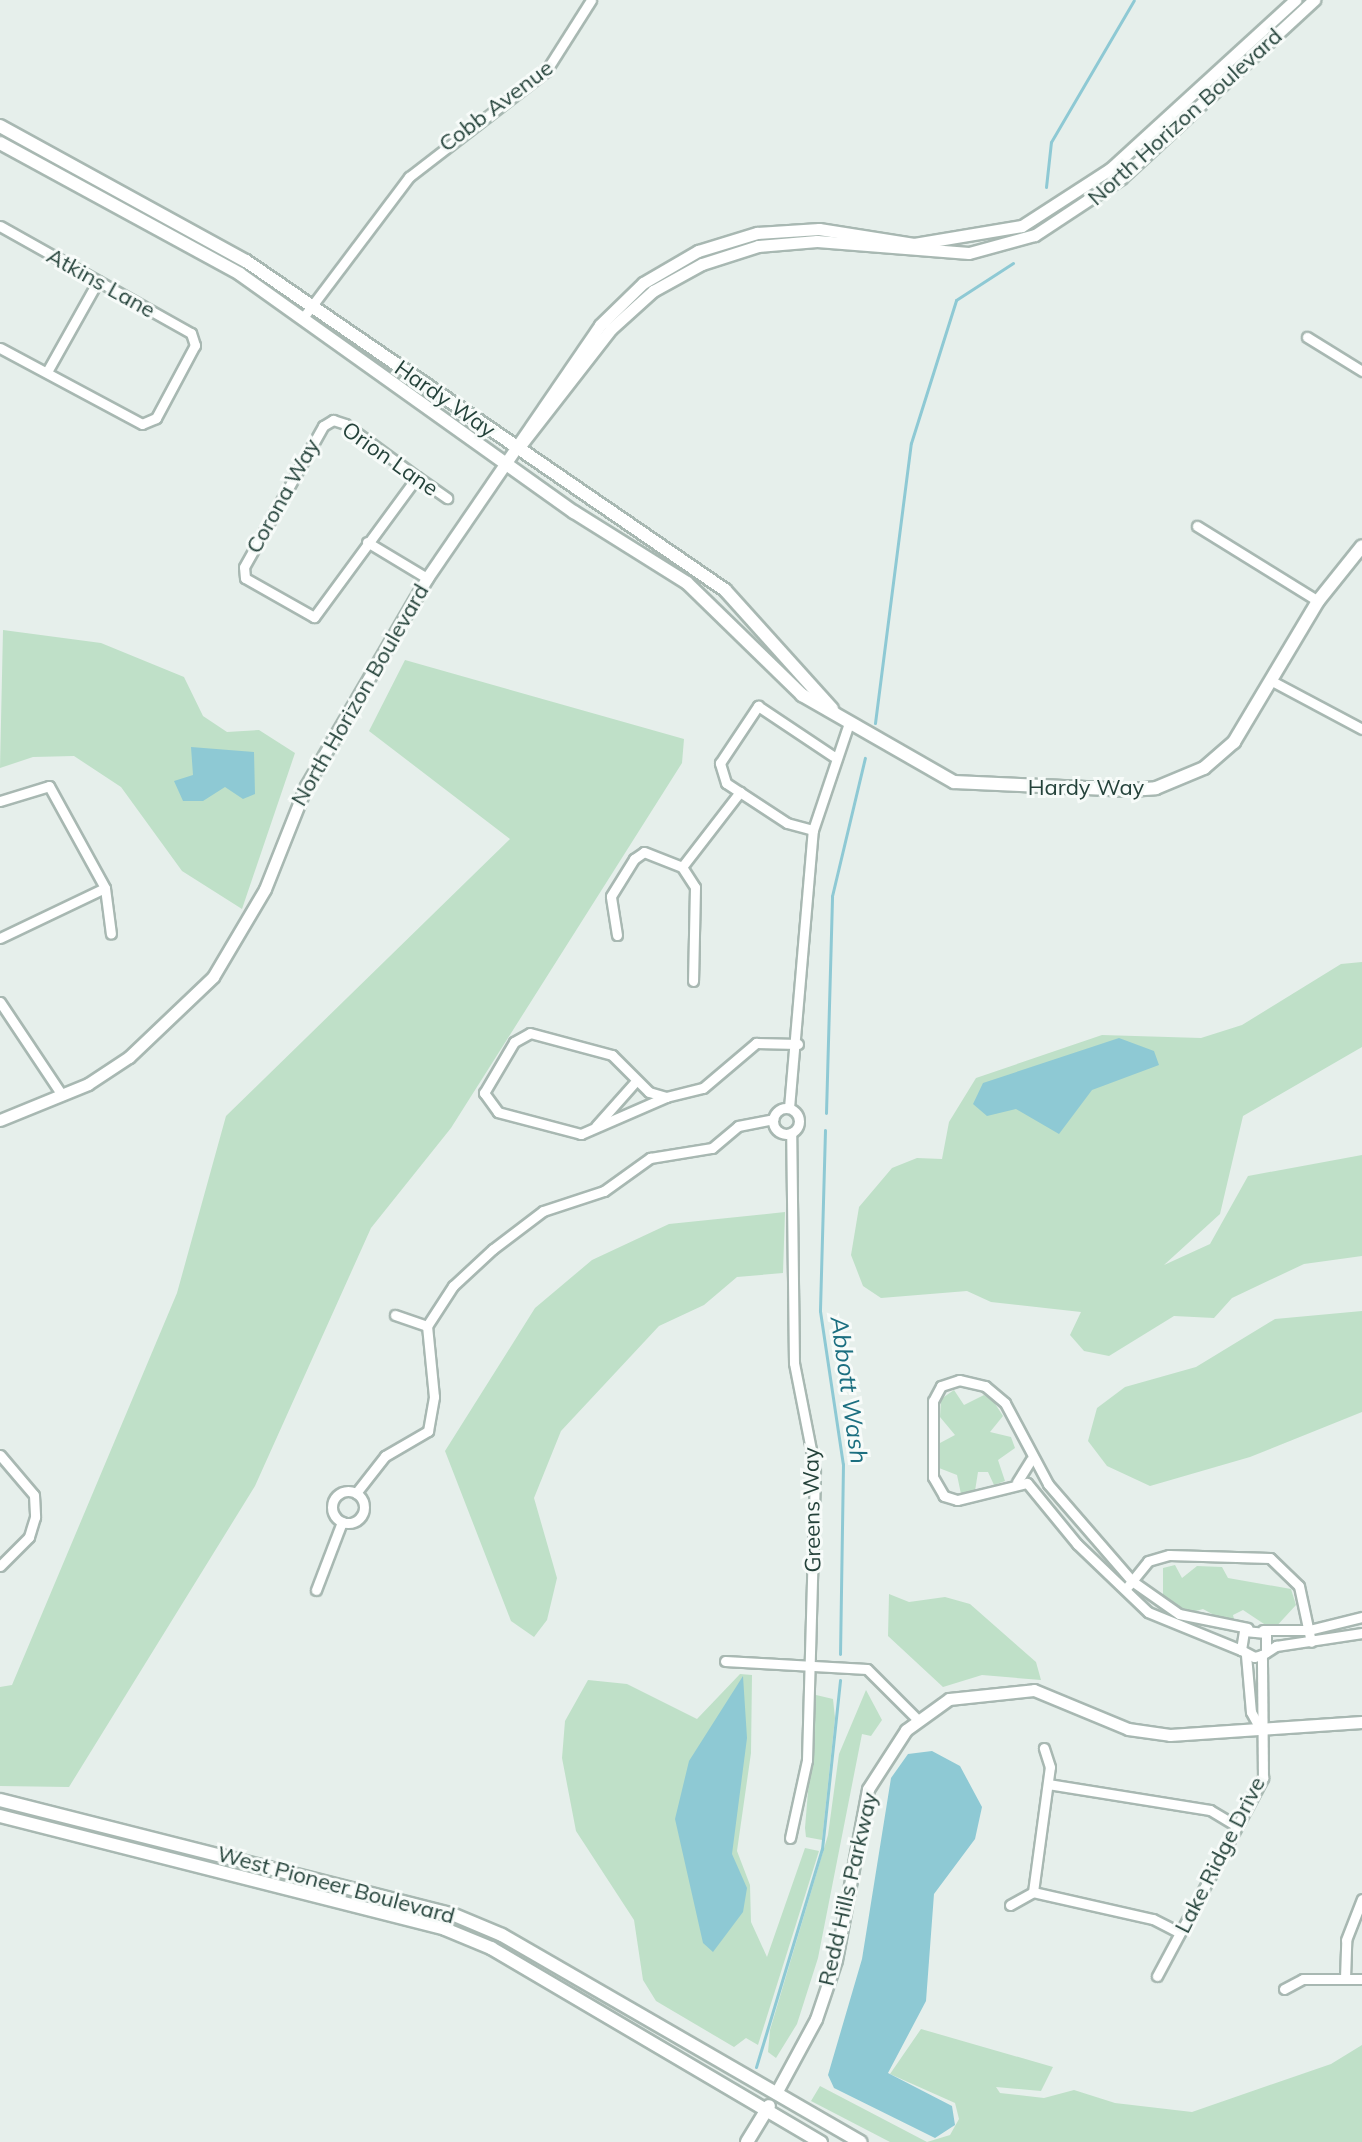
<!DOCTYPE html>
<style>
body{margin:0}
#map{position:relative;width:1362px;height:2142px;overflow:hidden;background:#e6efeb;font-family:Mulish,sans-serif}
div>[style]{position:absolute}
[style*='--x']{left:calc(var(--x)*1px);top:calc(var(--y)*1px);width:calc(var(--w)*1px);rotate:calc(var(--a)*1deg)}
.green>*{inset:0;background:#bfe0c8}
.water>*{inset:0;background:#8ec9d4}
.stream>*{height:3px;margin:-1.5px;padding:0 1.5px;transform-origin:1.5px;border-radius:1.5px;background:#8ec9d4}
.roads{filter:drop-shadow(2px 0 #a8b8b2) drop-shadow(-2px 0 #a8b8b2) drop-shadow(0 2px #a8b8b2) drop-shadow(0 -2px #a8b8b2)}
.minor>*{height:9px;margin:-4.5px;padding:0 4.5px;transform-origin:4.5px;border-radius:4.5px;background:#fff}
.minor>.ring{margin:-4.5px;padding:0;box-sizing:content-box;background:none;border:9px solid #fff;border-radius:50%}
.tertiary>*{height:11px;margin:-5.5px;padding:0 5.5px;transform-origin:5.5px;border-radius:5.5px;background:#fff}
.secondary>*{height:12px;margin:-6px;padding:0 6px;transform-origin:6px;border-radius:6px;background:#fff}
span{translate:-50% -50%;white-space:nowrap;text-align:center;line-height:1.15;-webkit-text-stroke:6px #f7fbf9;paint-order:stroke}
.street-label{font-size:22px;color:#24423a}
.water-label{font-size:24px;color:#1c6f80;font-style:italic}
</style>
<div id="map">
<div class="green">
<i style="clip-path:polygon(3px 630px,101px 643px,184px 677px,203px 716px,227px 732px,259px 730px,295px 753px,242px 909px,182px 871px,121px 787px,74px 756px,33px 757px,0 768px)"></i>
<i style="clip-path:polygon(405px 660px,684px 739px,682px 763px,451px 1128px,371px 1228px,255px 1486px,69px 1787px,0 1786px,0 1687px,12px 1685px,177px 1293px,226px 1116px,510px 839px,369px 731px)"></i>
<i style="clip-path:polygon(1362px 962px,1362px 1047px,1243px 1116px,1220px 1214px,1164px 1265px,1210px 1244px,1248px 1176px,1362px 1155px,1362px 1256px,1304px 1264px,1232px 1298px,1214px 1318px,1174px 1316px,1109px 1356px,1084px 1351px,1070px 1335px,1081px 1312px,991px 1302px,967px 1291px,881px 1298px,863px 1286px,851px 1255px,859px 1207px,892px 1168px,917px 1158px,942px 1159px,949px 1122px,976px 1078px,1102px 1035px,1201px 1038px,1242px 1025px,1341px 964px)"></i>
<i style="clip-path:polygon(785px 1212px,783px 1273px,737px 1277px,704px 1305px,659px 1326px,561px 1431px,534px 1498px,557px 1578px,547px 1620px,534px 1637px,511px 1621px,445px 1451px,535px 1308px,592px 1260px,669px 1224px)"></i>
<i style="clip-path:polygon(1362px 1311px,1362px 1412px,1250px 1457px,1150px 1486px,1107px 1466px,1088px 1441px,1097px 1408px,1125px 1387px,1196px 1367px,1275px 1319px)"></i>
<i style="clip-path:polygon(954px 1390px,964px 1405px,984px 1395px,994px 1402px,1003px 1416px,990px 1432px,1011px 1437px,1015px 1448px,998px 1460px,1005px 1481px,994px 1485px,988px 1472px,978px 1472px,975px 1491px,961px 1494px,957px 1475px,939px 1468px,940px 1443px,955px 1435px,940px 1417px,941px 1399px)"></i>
<i style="clip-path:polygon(1175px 1565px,1182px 1578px,1197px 1566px,1222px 1567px,1228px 1578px,1291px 1589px,1296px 1605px,1273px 1630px,1243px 1610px,1233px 1615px,1236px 1627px,1203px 1609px,1185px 1614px,1163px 1602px,1163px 1568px)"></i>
<i style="clip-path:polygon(889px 1594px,909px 1602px,945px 1597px,970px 1604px,1036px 1662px,1041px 1680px,982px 1675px,943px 1687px,888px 1636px)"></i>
<i style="clip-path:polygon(740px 1674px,752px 1675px,751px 1753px,737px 1851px,750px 1885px,751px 1922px,767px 1957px,805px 1848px,819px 1851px,758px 2045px,746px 2038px,734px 2047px,656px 2001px,643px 1980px,634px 1920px,576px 1831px,562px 1758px,565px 1721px,588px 1680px,627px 1684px,697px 1719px)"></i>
<i style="clip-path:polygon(866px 1690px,882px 1720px,871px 1736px,862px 1734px,818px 1958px,797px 2024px,776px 2058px,768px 2052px,770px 2030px,828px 1835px,839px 1754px)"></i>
<i style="clip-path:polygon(816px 1695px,833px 1699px,835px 1718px,822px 1840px,806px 1837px,805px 1828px)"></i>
<i style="clip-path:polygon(921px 2029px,1053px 2067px,1041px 2091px,996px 2087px,1000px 2093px,1044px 2098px,1074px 2090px,1115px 2103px,1192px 2112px,1331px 2064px,1362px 2045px,1362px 2142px,890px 2142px,811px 2101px,820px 2086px,927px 2142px,950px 2135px,959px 2119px,955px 2103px,890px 2074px)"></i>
</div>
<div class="water">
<i style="clip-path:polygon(191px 747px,254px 752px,255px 794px,243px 799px,225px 787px,203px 801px,183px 801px,174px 781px,193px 775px)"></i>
<i style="clip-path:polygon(1119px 1038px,1154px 1051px,1159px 1065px,1092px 1090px,1059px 1134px,1016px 1109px,987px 1116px,973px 1104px,983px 1083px)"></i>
<i style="clip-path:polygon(743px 1676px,747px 1738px,732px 1854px,747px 1888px,743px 1912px,713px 1952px,703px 1943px,675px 1819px,689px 1761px)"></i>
<i style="clip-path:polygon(932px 1751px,960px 1766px,982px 1807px,975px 1839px,934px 1894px,926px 2001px,888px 2073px,952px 2106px,955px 2125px,935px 2138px,834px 2088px,828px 2075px,862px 1959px,891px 1778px,908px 1754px)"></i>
</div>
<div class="stream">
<i style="--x:1046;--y:187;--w:45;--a:-83.7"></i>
<i style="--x:1051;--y:142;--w:164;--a:-59.7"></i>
<i style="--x:875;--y:723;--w:282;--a:-82.7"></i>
<i style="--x:911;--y:443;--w:150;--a:-72.5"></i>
<i style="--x:956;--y:300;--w:68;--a:-33"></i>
<i style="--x:826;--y:1113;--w:217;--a:-88.4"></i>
<i style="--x:832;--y:896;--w:142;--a:-76.6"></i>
<i style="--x:825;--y:1130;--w:181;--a:91.6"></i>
<i style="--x:820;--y:1311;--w:155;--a:81.5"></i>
<i style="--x:843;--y:1464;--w:190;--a:90.9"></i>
<i style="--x:756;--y:2067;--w:228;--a:-73.2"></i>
<i style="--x:822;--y:1849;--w:170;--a:-83.9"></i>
</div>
<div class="roads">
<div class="minor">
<i style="--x:0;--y:226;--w:219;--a:29.3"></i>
<i style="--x:191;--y:333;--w:13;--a:72"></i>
<i style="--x:195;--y:345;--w:83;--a:118.1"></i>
<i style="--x:156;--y:418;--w:15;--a:157"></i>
<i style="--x:142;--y:424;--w:161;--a:-151.8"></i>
<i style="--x:302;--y:319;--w:178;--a:-53"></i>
<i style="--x:409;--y:177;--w:173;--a:-37.7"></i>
<i style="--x:546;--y:71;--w:84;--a:-57.6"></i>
<i style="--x:1307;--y:337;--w:65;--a:31.7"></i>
<i style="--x:48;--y:370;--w:102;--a:-60.7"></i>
<i style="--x:417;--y:477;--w:174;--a:126.3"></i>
<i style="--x:314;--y:617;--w:79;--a:-150.5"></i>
<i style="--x:245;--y:578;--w:11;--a:-95"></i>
<i style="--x:244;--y:567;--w:162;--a:-60.7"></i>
<i style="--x:323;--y:426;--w:12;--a:-31"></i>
<i style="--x:333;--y:420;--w:13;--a:18"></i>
<i style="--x:345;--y:424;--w:89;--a:36.4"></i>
<i style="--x:417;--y:477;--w:37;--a:35"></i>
<i style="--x:1197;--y:526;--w:142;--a:31.8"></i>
<i style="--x:367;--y:542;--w:70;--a:31"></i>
<i style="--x:1270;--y:680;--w:104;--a:28"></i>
<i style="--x:0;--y:801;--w:51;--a:-17"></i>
<i style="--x:49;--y:786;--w:116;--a:61.2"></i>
<i style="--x:105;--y:888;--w:46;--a:82.6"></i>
<i style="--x:813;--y:830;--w:27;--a:-165"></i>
<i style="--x:787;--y:823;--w:73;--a:-146.7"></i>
<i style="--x:726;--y:783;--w:21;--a:-107"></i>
<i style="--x:720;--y:763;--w:69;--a:-56.3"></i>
<i style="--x:758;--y:706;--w:90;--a:33.7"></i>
<i style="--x:682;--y:867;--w:95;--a:-52.3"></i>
<i style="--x:617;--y:935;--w:39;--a:-99"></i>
<i style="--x:611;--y:896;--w:44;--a:-58.1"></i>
<i style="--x:634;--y:859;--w:12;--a:-35"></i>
<i style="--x:644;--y:852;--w:41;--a:21.5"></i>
<i style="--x:682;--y:867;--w:24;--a:57"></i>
<i style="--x:695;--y:887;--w:94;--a:91.2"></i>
<i style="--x:0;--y:938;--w:116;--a:-25.5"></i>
<i style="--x:0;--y:1002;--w:112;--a:56.3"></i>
<i style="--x:666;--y:1097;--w:93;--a:156.5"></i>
<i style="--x:581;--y:1134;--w:86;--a:-165.2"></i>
<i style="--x:498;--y:1112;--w:24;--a:-126"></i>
<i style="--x:484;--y:1093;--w:59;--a:-59.5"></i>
<i style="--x:514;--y:1042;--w:18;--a:-29"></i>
<i style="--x:530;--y:1033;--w:85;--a:15"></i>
<i style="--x:612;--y:1055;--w:52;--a:45"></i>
<i style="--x:649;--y:1092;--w:18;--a:16"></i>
<i style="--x:666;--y:1097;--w:38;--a:-14"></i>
<i style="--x:703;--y:1088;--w:70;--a:-40.3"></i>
<i style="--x:756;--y:1043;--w:42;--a:1.4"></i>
<i class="ring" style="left:773px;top:1108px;width:17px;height:17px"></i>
<i style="--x:789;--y:1108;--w:279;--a:-85.1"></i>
<i style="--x:813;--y:830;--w:110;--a:-71.4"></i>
<i style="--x:596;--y:1126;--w:60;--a:-48.4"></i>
<i style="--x:395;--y:1315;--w:34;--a:19"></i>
<i style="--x:0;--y:1455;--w:52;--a:49.6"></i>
<i style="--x:34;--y:1495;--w:22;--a:87"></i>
<i style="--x:35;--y:1517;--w:21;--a:107"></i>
<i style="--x:29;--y:1537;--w:41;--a:135"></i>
<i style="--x:1017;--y:1482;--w:26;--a:-58"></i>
<i class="ring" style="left:332px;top:1491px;width:23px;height:23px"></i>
<i style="--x:356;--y:1493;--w:47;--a:-51.9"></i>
<i style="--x:385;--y:1456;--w:50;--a:-30.2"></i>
<i style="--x:428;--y:1431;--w:35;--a:-80"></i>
<i style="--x:434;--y:1397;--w:71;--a:-95.6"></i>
<i style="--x:427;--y:1326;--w:48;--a:-57"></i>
<i style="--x:453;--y:1286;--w:54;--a:-42.8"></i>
<i style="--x:493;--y:1249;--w:63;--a:-37.2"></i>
<i style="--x:543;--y:1211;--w:64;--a:-18.2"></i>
<i style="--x:604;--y:1191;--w:57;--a:-35.7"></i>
<i style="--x:650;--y:1158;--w:63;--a:-9.2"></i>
<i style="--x:712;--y:1148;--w:34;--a:-40"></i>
<i style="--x:738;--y:1126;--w:36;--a:-11"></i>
<i style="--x:1128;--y:1586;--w:32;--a:-51"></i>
<i style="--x:1148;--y:1561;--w:22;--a:-16"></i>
<i style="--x:1169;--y:1555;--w:101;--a:1.7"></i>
<i style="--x:1270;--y:1558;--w:40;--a:44"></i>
<i style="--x:1299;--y:1586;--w:57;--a:77.9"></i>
<i style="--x:316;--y:1590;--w:73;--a:-69.1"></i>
<i style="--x:1263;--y:1630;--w:46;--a:0"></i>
<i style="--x:1309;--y:1630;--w:55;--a:-13.8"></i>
<i style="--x:1241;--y:1650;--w:100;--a:-157.8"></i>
<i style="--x:1148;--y:1612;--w:98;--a:-136.2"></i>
<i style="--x:1077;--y:1544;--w:79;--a:-129.3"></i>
<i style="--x:1027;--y:1483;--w:72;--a:166.3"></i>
<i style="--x:957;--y:1500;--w:14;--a:-163"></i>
<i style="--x:944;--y:1496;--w:22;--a:-120"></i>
<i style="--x:933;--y:1477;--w:76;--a:-90"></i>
<i style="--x:933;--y:1401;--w:17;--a:-62"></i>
<i style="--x:941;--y:1386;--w:19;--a:-18"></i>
<i style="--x:959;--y:1380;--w:27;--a:13"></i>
<i style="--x:985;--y:1386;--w:26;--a:40"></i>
<i style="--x:1005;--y:1403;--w:92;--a:62"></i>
<i style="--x:1048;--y:1484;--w:128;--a:49.1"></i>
<i style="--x:1132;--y:1581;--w:57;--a:35.1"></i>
<i style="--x:1179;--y:1614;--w:70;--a:11.5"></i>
<i style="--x:1266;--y:1652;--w:19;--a:-90"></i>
<i style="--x:1266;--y:1633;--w:22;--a:-175"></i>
<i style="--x:1244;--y:1631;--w:19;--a:99"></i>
<i style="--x:1241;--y:1650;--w:15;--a:28"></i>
<i style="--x:1254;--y:1657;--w:8;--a:-14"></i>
<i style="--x:1262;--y:1655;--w:17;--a:-33"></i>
<i style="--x:1276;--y:1646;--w:87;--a:-8.6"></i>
<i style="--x:1246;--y:1655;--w:57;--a:85"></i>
<i style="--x:1251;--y:1712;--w:18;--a:61"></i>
<i style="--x:725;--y:1661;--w:142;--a:3.2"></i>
<i style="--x:867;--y:1669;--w:72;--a:45"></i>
<i style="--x:1048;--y:1784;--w:164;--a:9.1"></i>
<i style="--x:1210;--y:1810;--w:29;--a:31"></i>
<i style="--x:790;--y:1838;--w:80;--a:-77.7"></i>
<i style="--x:807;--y:1760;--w:290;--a:-88.4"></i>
<i style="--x:815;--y:1470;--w:109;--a:-101.1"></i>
<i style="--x:794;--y:1363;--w:230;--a:-90.7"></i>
<i style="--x:1033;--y:1892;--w:123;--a:12.7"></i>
<i style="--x:1153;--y:1919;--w:30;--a:27"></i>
<i style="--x:1010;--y:1905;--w:26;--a:-29"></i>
<i style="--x:1033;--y:1892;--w:126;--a:-82.3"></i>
<i style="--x:1050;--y:1767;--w:20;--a:-108"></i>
<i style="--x:1157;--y:1976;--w:225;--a:-61.8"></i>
<i style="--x:1263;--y:1778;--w:123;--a:-90.5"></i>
<i style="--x:1345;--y:1978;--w:38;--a:-88"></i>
<i style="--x:1346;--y:1940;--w:44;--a:-68.7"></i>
<i style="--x:1284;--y:1989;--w:21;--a:-28"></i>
<i style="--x:1303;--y:1979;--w:59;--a:0"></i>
</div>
<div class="tertiary">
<i style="--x:519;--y:447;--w:150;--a:-52.1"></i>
<i style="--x:611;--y:329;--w:57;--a:-42.1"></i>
<i style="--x:653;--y:291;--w:56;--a:-28.9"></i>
<i style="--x:702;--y:264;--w:59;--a:-17.8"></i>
<i style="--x:758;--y:246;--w:59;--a:-4.8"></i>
<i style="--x:817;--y:241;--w:152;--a:4.5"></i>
<i style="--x:969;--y:253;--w:68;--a:-15.3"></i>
<i style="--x:1035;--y:235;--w:103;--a:-33.5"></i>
<i style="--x:1121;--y:178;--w:263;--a:-42.7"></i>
<i style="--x:0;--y:1120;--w:95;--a:-22.2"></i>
<i style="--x:88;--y:1084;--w:49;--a:-33.4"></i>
<i style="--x:129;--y:1057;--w:116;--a:-43.6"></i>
<i style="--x:213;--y:977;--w:102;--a:-59.4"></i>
<i style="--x:265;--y:889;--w:111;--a:-68.3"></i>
<i style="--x:306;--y:786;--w:241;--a:-59.8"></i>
<i style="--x:427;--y:578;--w:306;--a:-55.6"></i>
<i style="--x:600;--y:325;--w:60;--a:-44.3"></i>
<i style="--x:643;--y:283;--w:64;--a:-30.2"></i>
<i style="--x:698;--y:251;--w:62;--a:-17"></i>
<i style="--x:757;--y:233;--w:62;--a:-3.7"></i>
<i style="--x:819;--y:229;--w:96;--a:9"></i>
<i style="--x:914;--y:244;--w:109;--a:-9.5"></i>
<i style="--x:1022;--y:226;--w:105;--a:-32.9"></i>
<i style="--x:1110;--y:169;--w:251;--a:-42.4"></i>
<i style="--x:776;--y:2093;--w:84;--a:-61.6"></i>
<i style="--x:816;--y:2019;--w:62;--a:-71.3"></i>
<i style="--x:836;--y:1960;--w:174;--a:-79.4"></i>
<i style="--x:868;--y:1789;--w:70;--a:-57.2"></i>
<i style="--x:906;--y:1730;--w:53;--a:-35.8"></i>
<i style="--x:949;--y:1699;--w:85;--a:-6"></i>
<i style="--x:1034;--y:1690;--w:102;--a:22.5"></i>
<i style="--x:1128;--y:1729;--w:42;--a:8.1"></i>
<i style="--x:1170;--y:1735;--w:192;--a:-3.9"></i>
</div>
<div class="secondary">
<i style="--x:0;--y:126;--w:281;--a:28.8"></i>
<i style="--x:246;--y:261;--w:581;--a:34.48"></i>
<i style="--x:725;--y:590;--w:160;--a:48"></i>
<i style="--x:0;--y:143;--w:273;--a:28.6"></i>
<i style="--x:240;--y:274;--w:410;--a:35.5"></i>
<i style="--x:574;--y:512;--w:133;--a:32.1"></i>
<i style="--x:687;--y:583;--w:161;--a:44.2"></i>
<i style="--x:802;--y:695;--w:175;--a:29.8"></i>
<i style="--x:954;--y:782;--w:176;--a:2.6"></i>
<i style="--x:1130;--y:790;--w:26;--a:-4"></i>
<i style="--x:1156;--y:788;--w:52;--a:-22.6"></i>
<i style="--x:1204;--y:768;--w:40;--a:-41"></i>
<i style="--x:1234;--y:742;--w:164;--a:-59.2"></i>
<i style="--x:1318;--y:601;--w:70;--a:-51.3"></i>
<i style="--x:0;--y:1800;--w:466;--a:14.2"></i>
<i style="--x:452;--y:1914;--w:54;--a:22.8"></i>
<i style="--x:502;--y:1935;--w:414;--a:30"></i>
<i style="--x:0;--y:1816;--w:459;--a:14.2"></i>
<i style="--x:445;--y:1929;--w:50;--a:22.4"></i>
<i style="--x:491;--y:1948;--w:383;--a:30.5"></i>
<i style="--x:747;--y:2142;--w:42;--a:-58.6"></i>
</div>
</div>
<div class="street-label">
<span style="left:496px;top:106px;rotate:-37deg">Cobb Avenue</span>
<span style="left:1185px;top:117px;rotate:-42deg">North Horizon Boulevard</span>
<span style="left:101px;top:283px;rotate:29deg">Atkins Lane</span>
<span style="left:445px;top:399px;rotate:35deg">Hardy Way</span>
<span style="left:390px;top:459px;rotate:35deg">Orion Lane</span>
<span style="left:283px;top:496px;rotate:-61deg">Corona Way</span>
<span style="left:360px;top:695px;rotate:-60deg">North Horizon Boulevard</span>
<span style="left:1086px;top:788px">Hardy Way</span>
<span style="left:812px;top:1510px;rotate:-91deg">Greens Way</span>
<span style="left:1220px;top:1855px;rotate:-63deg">Lake Ridge Drive</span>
<span style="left:336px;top:1885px;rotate:15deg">West Pioneer Boulevard</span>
<span style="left:848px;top:1889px;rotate:-77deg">Redd Hills Parkway</span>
</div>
<div class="water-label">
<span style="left:849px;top:1390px;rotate:82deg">Abbott Wash</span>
</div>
</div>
